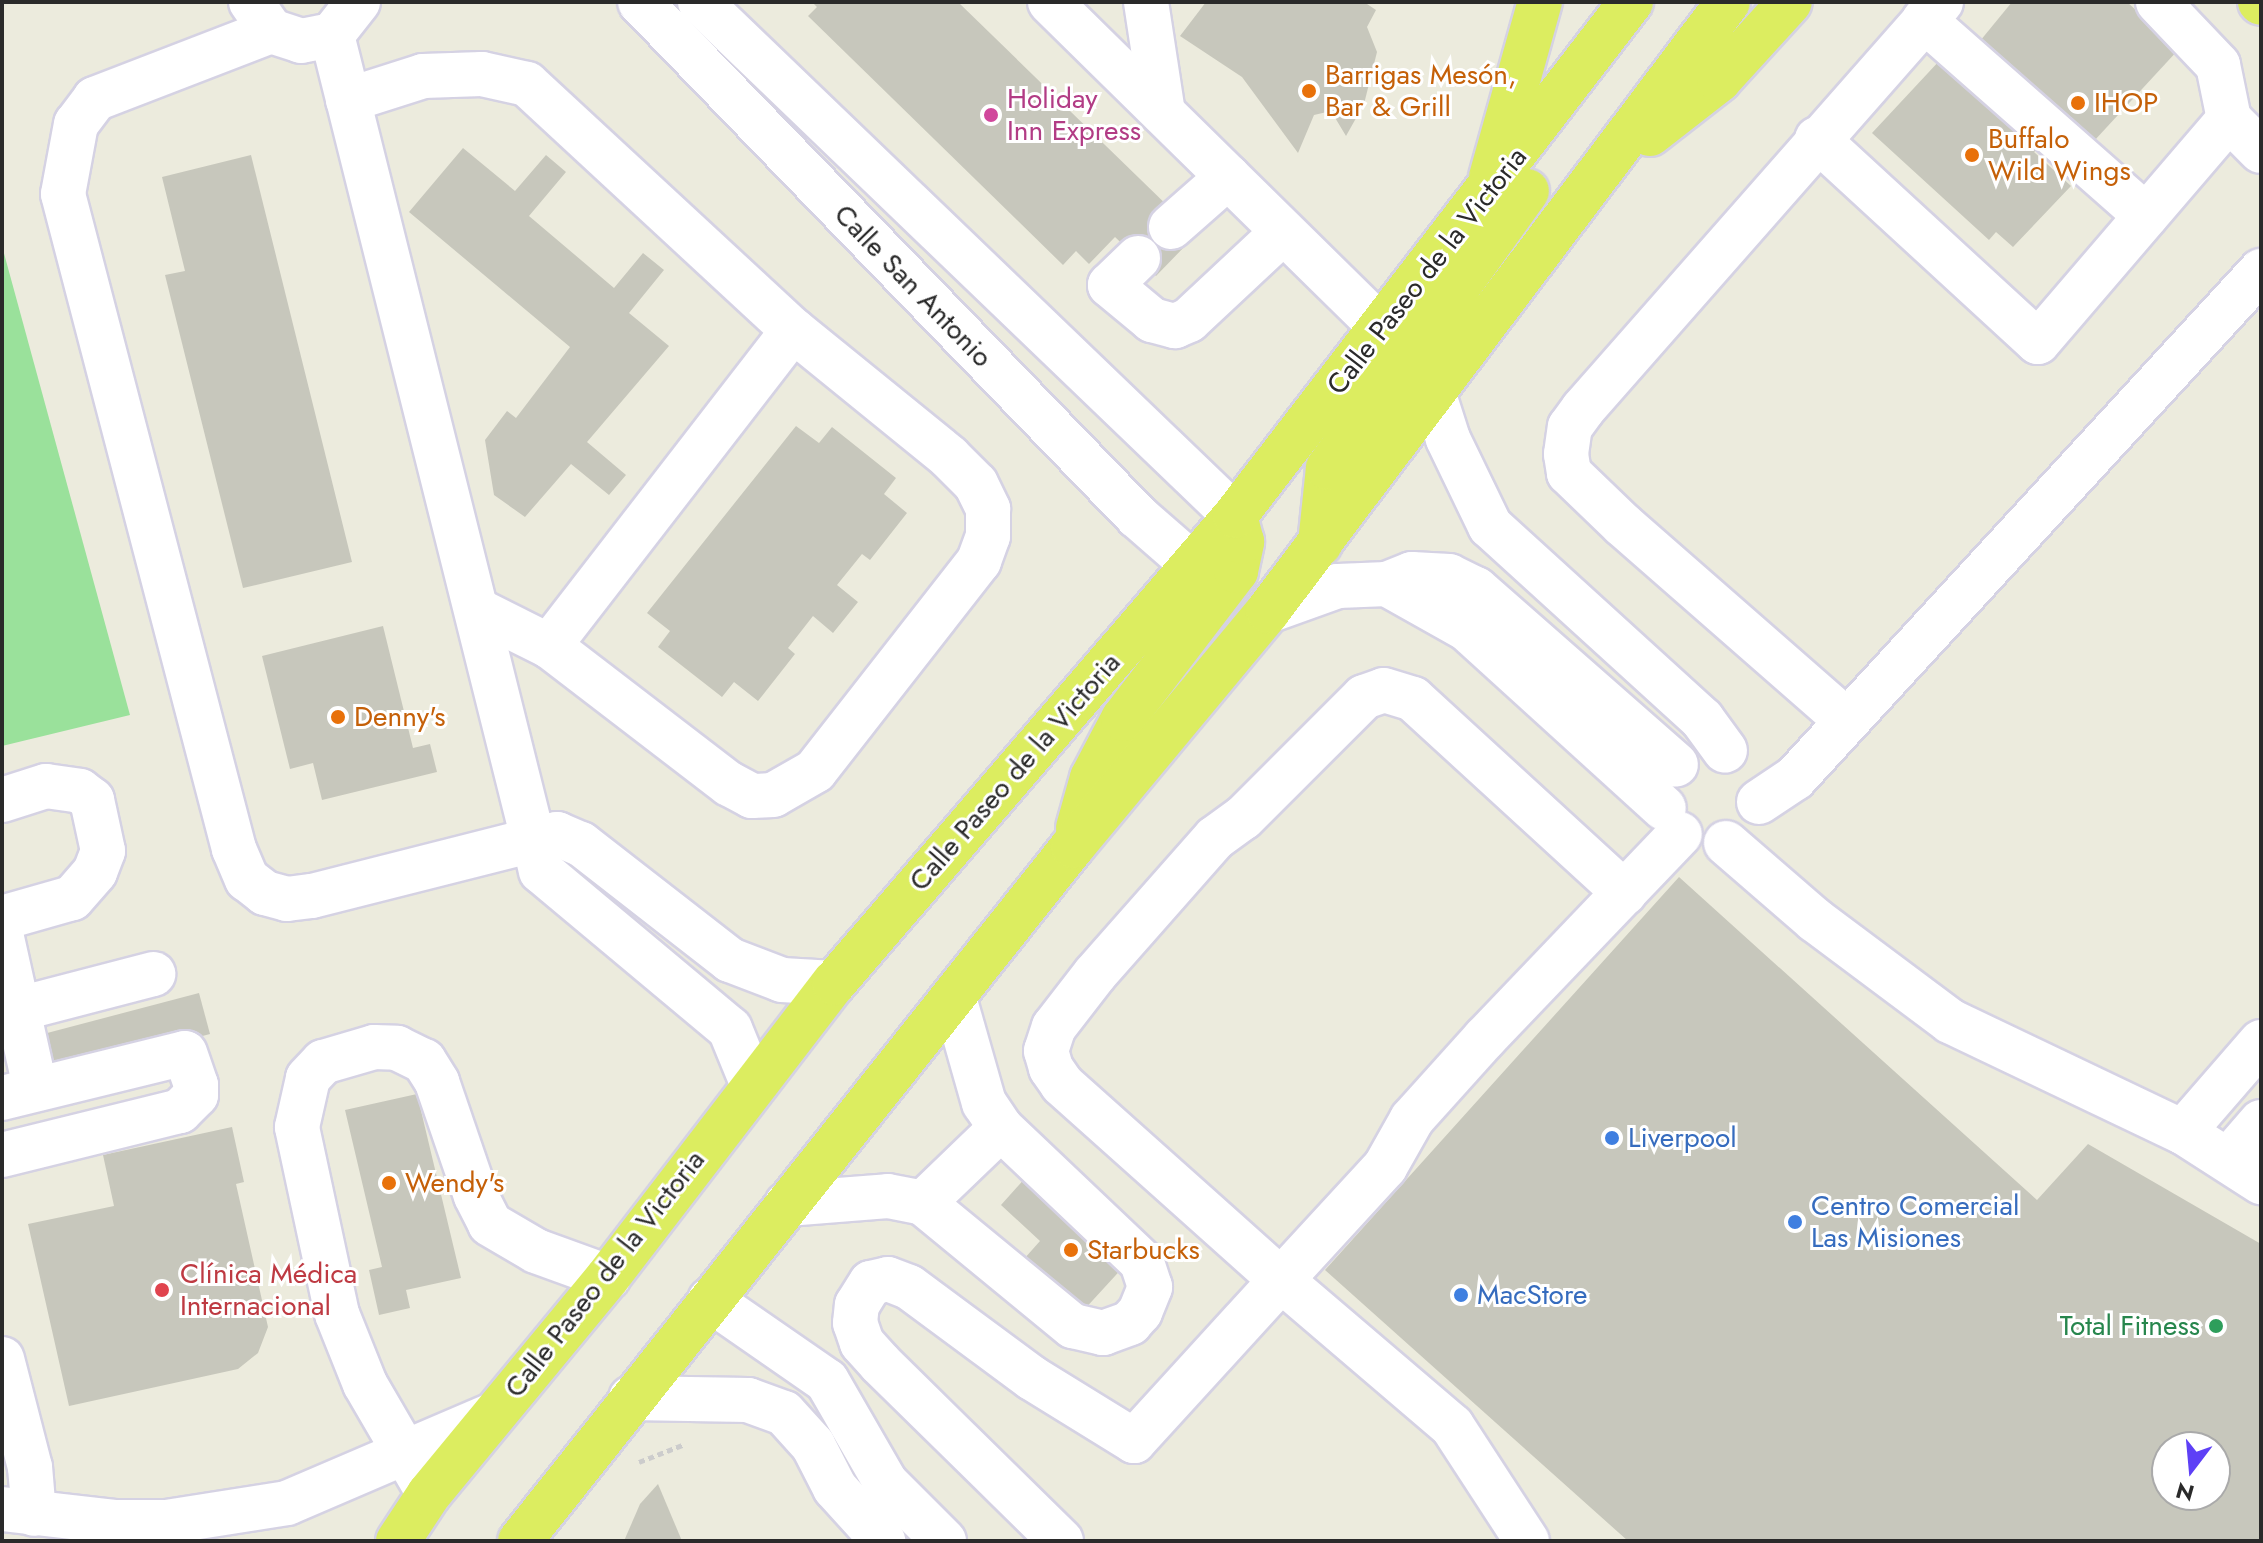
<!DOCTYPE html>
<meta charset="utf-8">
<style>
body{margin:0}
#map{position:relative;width:2263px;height:1543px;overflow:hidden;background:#ecebdd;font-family:Jost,sans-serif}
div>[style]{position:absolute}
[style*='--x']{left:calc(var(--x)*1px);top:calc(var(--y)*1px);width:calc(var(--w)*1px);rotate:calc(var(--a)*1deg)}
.green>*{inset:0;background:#9ae19b}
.building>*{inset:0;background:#c7c7bc}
.path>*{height:5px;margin-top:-2.5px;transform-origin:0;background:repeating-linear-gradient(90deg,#ccc 0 6px,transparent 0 10px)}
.roads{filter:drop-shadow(2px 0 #d5d2e3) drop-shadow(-2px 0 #d5d2e3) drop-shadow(0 2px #d5d2e3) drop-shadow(0 -2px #d5d2e3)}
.minor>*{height:44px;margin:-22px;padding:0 22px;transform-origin:22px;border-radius:22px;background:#fff}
.major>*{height:44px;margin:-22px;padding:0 22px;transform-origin:22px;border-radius:22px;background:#dced60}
.dots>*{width:22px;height:22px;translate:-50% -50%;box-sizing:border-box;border:4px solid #fff;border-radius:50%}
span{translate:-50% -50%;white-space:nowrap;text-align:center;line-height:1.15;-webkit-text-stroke:6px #fff;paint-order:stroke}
.food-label{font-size:28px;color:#c56008}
.left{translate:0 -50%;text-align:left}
.hotel-label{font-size:28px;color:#b23c85}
.street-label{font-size:28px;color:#2a2a2a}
.shop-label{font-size:28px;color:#366cbe}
.health-label{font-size:28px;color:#be3a42}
.leisure-label{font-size:28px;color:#27864d}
.right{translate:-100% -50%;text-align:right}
.frame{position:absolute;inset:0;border:4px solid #2a2a2a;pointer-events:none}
.north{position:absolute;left:2151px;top:1431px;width:80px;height:80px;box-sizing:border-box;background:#fff;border:2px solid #aaa;border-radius:50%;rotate:196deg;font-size:22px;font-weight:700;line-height:32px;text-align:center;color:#2a2a2a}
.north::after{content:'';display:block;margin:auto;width:28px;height:36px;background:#5e40f6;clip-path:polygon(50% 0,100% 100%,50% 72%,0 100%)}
</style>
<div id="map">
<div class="green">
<i style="clip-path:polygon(2px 246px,130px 715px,2px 746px)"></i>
</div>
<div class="building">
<i style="clip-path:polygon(812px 2px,958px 2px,1175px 213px,1166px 222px,1188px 243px,1156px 276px,1115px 237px,1089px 264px,1076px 251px,1063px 265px,808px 16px,817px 7px)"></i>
<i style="clip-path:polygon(1206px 2px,1364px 2px,1376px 10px,1367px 27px,1377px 52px,1364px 104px,1346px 136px,1331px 111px,1314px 115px,1298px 153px,1242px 77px,1180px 36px)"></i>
<i style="clip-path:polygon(2012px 2px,2127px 2px,2179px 49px,2082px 154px,1971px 52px)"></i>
<i style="clip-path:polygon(1941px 59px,2039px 148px,2034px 152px,2071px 186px,2013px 247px,1996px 232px,1989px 240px,1872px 133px)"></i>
<i style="clip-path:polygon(463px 148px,515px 191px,546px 155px,566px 172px,529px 216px,614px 288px,643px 253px,664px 270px,629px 313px,669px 346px,587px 442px,626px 475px,609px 495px,571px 464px,525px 517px,494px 495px,485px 440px,507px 411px,516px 418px,570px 347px,409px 212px)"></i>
<i style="clip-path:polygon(251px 155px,352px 562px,243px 588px,165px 275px,185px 271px,162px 177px)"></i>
<i style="clip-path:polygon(796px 426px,819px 443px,832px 427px,896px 478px,884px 494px,907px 513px,870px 560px,862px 554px,837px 585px,858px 602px,833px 633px,813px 616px,788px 648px,795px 654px,758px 701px,734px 682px,722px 697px,658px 647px,670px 631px,647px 613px)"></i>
<i style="clip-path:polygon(383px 626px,413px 748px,430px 744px,437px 772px,322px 800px,313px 763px,290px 769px,262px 656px)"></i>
<i style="clip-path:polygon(evenodd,1679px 877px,2037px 1200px,2088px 1144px,2261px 1244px,2261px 1541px,1628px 1541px,1325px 1270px,1679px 877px,2167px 1447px,2215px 1447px,2215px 1495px,2167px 1495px,2167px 1447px)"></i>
<i style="clip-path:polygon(199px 993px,210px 1034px,107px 1061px,41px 1069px,32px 1037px)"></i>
<i style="clip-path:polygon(417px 1094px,461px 1278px,406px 1290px,410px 1308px,379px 1315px,369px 1270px,382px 1267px,345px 1110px)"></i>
<i style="clip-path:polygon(232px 1127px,244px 1182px,236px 1184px,268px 1327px,258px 1353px,238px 1369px,69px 1406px,28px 1224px,114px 1206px,103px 1155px)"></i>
<i style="clip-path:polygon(1028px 1175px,1126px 1264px,1082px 1312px,1024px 1259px,1040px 1241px,1001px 1205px)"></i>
<i style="clip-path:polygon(658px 1484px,682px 1541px,624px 1541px,640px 1504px)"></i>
</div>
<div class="path">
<i style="--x:639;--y:1462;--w:49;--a:-21.4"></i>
</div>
<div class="roads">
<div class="minor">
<i style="--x:251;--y:2;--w:35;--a:55"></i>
<i style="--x:271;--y:31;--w:32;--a:18"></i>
<i style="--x:301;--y:41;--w:32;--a:-11"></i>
<i style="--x:332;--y:35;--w:42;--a:-51.8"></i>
<i style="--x:640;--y:2;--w:715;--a:45.96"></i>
<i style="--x:1137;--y:516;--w:73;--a:41.1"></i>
<i style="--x:700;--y:2;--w:742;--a:43.85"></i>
<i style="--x:1050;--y:2;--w:467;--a:44.5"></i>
<i style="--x:1146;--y:2;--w:112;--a:81.3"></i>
<i style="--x:2158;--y:2;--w:87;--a:46.4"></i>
<i style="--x:2218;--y:65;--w:55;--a:78.5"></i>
<i style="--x:2229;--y:119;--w:45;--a:45"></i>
<i style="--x:1924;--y:20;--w:296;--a:41.4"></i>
<i style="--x:271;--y:31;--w:189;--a:158.9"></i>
<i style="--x:95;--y:99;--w:31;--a:127"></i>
<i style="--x:76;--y:124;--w:71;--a:100.5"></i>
<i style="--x:63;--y:194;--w:677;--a:75.37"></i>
<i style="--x:234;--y:849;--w:33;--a:67"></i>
<i style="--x:247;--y:879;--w:23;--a:38"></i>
<i style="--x:265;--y:893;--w:23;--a:15"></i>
<i style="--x:287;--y:899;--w:25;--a:-7"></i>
<i style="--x:312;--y:896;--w:253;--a:-14.2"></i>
<i style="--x:557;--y:834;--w:26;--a:23"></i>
<i style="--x:581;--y:844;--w:189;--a:37.9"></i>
<i style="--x:730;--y:960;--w:56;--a:21"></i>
<i style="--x:782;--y:980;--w:52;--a:3.3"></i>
<i style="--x:332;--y:35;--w:862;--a:75.96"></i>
<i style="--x:541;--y:871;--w:246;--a:39.9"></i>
<i style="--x:730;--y:1029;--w:61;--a:67.7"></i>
<i style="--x:348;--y:100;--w:79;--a:-17.7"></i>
<i style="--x:423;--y:76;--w:59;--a:-1.9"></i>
<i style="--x:482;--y:74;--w:46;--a:12.5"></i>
<i style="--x:527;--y:84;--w:362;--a:42.8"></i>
<i style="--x:793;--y:330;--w:201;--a:39.1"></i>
<i style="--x:949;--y:457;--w:38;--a:45"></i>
<i style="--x:976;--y:484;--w:28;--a:64"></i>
<i style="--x:988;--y:509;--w:27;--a:90"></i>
<i style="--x:988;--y:536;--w:27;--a:110"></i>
<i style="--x:979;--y:561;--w:266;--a:128"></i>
<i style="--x:815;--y:771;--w:48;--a:150.3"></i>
<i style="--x:773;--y:795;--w:21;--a:177"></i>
<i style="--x:752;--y:796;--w:26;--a:-152"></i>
<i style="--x:729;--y:784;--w:227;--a:-142.5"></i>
<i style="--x:549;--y:646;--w:78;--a:-153.4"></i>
<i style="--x:1817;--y:139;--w:300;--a:42.6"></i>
<i style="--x:2038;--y:342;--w:294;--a:-49.4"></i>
<i style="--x:1171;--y:227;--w:76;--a:-41.3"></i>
<i style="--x:1138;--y:258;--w:39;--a:136"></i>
<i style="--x:1110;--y:285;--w:55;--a:39.8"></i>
<i style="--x:1152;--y:320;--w:24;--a:15"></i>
<i style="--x:1175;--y:326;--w:15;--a:-23"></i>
<i style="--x:1189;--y:320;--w:129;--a:-43.1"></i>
<i style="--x:1434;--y:395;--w:46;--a:72.3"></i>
<i style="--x:1448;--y:439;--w:97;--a:64.2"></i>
<i style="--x:1490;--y:526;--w:287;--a:42.3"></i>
<i style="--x:1702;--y:719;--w:39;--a:54"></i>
<i style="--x:1387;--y:584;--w:92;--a:29.4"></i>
<i style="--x:1467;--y:629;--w:266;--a:42.3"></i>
<i style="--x:1268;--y:611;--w:74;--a:-19.7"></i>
<i style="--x:1338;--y:586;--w:49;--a:-2.3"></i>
<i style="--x:1387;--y:584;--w:27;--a:-22"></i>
<i style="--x:1412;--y:574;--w:37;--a:3"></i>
<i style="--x:1449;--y:576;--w:30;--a:26"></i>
<i style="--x:1476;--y:589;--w:266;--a:41.3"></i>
<i style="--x:549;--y:646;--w:399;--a:-52.3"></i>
<i style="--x:1847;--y:721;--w:298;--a:-138.8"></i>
<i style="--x:1623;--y:525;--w:75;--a:-136.1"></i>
<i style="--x:1569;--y:473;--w:19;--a:-99"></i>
<i style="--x:1566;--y:454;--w:27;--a:-82"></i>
<i style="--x:1570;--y:427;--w:22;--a:-54"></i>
<i style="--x:1583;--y:409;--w:542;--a:-48.66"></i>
<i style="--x:2;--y:800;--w:46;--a:-17.7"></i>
<i style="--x:46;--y:786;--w:34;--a:8"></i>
<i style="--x:80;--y:791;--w:15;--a:37"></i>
<i style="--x:92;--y:800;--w:52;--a:77.8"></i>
<i style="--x:103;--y:851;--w:22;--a:111"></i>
<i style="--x:95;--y:872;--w:35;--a:131"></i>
<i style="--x:72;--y:898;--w:73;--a:164.1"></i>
<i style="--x:1759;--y:802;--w:43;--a:-33.7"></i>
<i style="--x:1795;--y:778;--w:689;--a:-47.41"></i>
<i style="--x:1726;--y:843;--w:118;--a:40.9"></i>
<i style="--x:1815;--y:920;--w:169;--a:36.8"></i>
<i style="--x:1950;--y:1021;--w:258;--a:25.5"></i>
<i style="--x:2183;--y:1132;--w:93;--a:32.7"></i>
<i style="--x:2;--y:938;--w:153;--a:77.5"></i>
<i style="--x:15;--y:1010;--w:143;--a:-14.6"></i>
<i style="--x:2;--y:1098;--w:188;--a:-13.8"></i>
<i style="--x:185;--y:1053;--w:34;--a:71"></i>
<i style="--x:196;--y:1085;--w:10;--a:90"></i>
<i style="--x:196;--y:1095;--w:23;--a:135"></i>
<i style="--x:180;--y:1111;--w:183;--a:166.1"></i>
<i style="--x:2183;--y:1132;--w:119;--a:-49.1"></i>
<i style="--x:2229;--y:1159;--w:49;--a:-49.1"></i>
<i style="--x:923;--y:1203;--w:108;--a:-43.9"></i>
<i style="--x:787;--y:1204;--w:101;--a:-4.5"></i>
<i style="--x:888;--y:1196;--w:36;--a:11"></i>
<i style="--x:923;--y:1203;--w:194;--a:39.4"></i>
<i style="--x:1073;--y:1326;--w:31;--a:13"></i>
<i style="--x:1103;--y:1333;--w:29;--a:-20"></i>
<i style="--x:1130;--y:1323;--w:15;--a:-48"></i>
<i style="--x:1140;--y:1312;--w:27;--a:-68"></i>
<i style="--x:1150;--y:1287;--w:26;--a:-108"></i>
<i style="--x:1142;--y:1262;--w:195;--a:-136.5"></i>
<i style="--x:1001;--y:1128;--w:30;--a:-124"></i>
<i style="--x:984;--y:1103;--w:109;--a:-105.9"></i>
<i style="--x:710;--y:1300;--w:142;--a:34.7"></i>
<i style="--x:827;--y:1381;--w:118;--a:60"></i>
<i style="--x:886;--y:1483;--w:82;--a:45"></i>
<i style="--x:2;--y:1359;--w:112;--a:75.5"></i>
<i style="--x:30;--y:1467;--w:47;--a:85.1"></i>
<i style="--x:631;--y:1398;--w:117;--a:1"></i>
<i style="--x:748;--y:1400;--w:38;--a:20"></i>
<i style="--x:784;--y:1413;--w:43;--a:47.8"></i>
<i style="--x:813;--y:1445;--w:48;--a:62.9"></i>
<i style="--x:835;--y:1488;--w:72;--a:47.8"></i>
<i style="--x:429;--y:1494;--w:127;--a:-120.2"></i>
<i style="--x:365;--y:1384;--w:75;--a:-111.8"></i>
<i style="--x:337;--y:1314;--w:191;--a:-102.1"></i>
<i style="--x:297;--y:1127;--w:50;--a:-77.3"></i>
<i style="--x:308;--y:1078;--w:22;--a:-47"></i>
<i style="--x:323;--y:1062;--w:53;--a:-16.4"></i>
<i style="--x:374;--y:1047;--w:23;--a:2"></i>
<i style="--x:397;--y:1048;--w:30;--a:26"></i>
<i style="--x:424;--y:1061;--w:25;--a:58"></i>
<i style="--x:437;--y:1082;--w:120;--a:71.1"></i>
<i style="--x:476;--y:1196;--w:31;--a:63"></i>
<i style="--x:490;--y:1224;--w:53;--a:30.4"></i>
<i style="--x:536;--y:1251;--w:77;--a:19.9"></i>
<i style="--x:2;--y:1509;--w:115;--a:6.5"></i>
<i style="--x:116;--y:1522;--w:50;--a:0"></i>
<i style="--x:166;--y:1522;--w:122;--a:-8.9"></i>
<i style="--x:287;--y:1503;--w:223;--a:-23.2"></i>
<i style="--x:1061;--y:1541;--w:254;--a:-135.5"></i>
<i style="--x:880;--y:1363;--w:27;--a:-132"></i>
<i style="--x:862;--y:1343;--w:21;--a:-109"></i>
<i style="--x:855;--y:1323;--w:18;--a:-84"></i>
<i style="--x:857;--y:1305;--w:26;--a:-58"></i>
<i style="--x:871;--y:1283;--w:17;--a:-13"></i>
<i style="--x:888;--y:1279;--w:22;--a:21"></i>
<i style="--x:909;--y:1287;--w:153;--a:36.5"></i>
<i style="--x:1032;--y:1378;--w:120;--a:31.7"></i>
<i style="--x:1134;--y:1441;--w:218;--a:-47.6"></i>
<i style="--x:1281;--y:1280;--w:294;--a:-138.2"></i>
<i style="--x:1062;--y:1084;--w:19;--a:-125"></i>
<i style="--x:1051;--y:1068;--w:18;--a:-106"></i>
<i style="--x:1046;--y:1051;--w:25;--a:-72"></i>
<i style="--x:1054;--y:1027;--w:67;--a:-52.3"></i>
<i style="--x:1095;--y:974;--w:181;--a:-48.6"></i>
<i style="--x:1215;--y:838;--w:34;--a:-36"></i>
<i style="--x:1243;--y:818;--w:171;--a:-45"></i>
<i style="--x:1364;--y:697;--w:21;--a:-19"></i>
<i style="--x:1384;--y:690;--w:30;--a:17"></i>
<i style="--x:1413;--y:699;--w:287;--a:42.5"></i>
<i style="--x:1527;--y:1541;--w:137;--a:-123.1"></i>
<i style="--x:1452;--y:1426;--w:225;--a:-139.5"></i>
<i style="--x:1281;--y:1280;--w:154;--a:-47.4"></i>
<i style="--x:1385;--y:1167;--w:55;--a:-60.6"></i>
<i style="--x:1412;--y:1119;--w:109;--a:-48"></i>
<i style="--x:1485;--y:1038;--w:282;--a:-46.3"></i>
</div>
<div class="major">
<i style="--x:2260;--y:2;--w:1;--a:45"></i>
<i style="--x:1650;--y:134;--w:88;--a:-38"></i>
<i style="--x:1719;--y:80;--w:105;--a:-47.7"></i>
<i style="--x:1491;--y:177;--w:182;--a:-74.4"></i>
<i style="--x:1320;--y:544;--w:76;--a:-84"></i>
<i style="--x:1328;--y:468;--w:341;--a:-54.3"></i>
<i style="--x:1078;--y:828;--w:52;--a:-74.4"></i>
<i style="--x:1092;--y:778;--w:67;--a:-62.3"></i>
<i style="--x:1123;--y:719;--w:186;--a:-52.6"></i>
<i style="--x:1236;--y:571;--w:30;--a:-78"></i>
<i style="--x:1242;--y:542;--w:27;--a:-105"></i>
<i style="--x:398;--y:1541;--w:56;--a:-56.6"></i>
<i style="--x:429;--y:1494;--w:281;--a:-50.5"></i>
<i style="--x:608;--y:1277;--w:371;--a:-52.5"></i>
<i style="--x:834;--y:983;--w:616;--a:-49.35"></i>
<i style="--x:1235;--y:516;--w:649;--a:-52.39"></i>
<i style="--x:520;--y:1541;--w:888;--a:-51.49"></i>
<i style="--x:1073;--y:846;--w:305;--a:-50.3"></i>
<i style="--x:1268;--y:611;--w:763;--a:-52.93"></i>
</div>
</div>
<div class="dots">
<i style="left:1309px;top:91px;background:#e8710a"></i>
<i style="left:2078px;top:103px;background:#e8710a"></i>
<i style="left:991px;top:115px;background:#d1479c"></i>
<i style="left:1972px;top:155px;background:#e8710a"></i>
<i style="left:338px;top:717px;background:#e8710a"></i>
<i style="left:1612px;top:1138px;background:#3f7fe0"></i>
<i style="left:389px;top:1183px;background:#e8710a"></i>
<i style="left:1795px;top:1222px;background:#3f7fe0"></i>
<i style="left:1071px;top:1250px;background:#e8710a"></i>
<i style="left:162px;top:1290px;background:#e0444e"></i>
<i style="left:1461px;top:1295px;background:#3f7fe0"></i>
<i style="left:2216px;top:1326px;background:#2e9e5b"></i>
</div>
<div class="food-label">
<span class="left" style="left:1325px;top:91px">Barrigas Mesón,<br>Bar &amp; Grill</span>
<span class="left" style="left:2094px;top:103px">IHOP</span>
<span class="left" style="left:1988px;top:155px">Buffalo<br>Wild Wings</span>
<span class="left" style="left:354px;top:717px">Denny's</span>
<span class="left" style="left:405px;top:1183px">Wendy's</span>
<span class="left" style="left:1087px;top:1250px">Starbucks</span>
</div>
<div class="hotel-label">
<span class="left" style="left:1007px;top:115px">Holiday<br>Inn Express</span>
</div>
<div class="street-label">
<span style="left:1427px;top:271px;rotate:-52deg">Calle Paseo de la Victoria</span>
<span style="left:913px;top:286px;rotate:46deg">Calle San Antonio</span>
<span style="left:1015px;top:772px;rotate:-49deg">Calle Paseo de la Victoria</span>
<span style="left:605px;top:1274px;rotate:-52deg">Calle Paseo de la Victoria</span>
</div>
<div class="shop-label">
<span class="left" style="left:1628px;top:1138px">Liverpool</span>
<span class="left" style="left:1811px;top:1222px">Centro Comercial<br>Las Misiones</span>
<span class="left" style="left:1477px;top:1295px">MacStore</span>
</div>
<div class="health-label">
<span class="left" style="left:180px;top:1290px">Clínica Médica<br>Internacional</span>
</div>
<div class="leisure-label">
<span class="right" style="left:2200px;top:1326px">Total Fitness</span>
</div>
<div class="frame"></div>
<div class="north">N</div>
</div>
